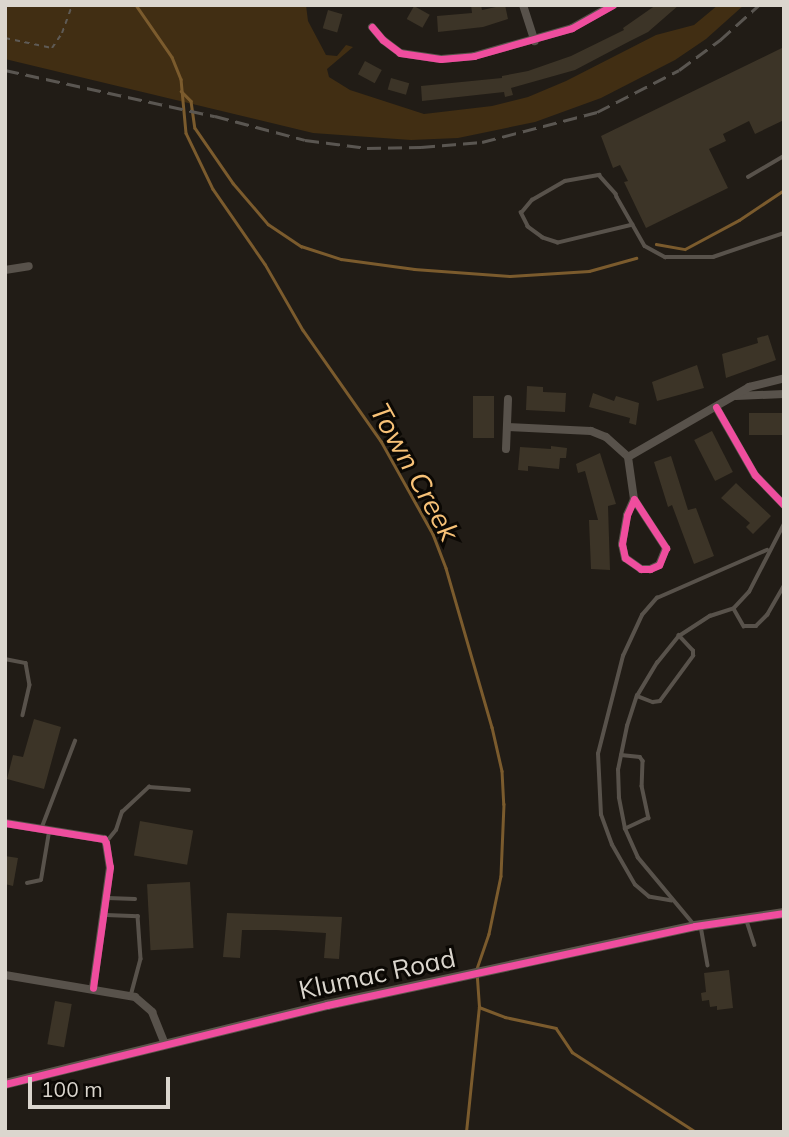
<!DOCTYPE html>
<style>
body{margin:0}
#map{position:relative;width:789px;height:1137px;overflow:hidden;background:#211c16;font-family:Mulish,sans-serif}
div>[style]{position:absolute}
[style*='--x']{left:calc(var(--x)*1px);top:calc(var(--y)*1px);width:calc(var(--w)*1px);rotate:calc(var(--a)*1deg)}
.green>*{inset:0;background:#412e13}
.stream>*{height:2.5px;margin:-1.25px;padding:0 1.25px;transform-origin:1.25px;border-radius:1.25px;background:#7b5b2d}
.building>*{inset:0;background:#3c3427;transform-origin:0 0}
.path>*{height:2px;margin-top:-1px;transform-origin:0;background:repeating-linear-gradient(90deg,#5e5a55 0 5px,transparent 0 10px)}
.lane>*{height:3.5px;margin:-1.75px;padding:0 1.75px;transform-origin:1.75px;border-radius:1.75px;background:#58524b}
.street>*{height:8px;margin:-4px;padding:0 4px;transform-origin:4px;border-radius:4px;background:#58524b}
.secondary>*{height:10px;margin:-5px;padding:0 5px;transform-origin:5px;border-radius:5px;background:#5c554c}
.rail>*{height:2.5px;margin-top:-1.25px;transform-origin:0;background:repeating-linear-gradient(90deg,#5a5651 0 14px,transparent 0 21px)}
.cycleway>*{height:7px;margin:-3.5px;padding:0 3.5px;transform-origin:3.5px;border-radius:3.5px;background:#ef4d9e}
span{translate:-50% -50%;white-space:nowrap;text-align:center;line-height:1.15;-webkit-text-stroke:6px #0b0804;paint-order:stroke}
.street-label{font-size:26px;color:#dbd6ce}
.water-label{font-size:28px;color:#f7c177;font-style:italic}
.frame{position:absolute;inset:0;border:7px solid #dbd6ce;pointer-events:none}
.scale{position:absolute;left:28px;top:1077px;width:142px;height:32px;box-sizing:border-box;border:4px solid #dbd6ce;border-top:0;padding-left:9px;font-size:21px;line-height:24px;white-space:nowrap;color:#dbd6ce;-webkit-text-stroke:5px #0b0804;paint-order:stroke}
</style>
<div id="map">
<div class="green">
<i style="clip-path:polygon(5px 5px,306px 5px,308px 21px,326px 55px,337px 56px,346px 45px,353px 47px,327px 69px,329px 77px,350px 90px,424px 114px,492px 106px,528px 97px,566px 81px,656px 35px,694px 25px,718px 5px,744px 5px,706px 39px,675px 60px,601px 98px,535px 122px,458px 138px,411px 140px,313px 133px,5px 59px)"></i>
</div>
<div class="stream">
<i style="--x:136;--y:5;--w:63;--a:55.3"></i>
<i style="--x:172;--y:57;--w:24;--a:68"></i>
<i style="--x:181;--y:79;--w:54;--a:84.7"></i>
<i style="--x:186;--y:133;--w:62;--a:64.3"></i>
<i style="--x:213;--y:189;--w:91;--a:55.3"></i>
<i style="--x:265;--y:264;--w:76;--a:60.1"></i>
<i style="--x:303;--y:330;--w:136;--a:54.9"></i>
<i style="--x:381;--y:441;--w:107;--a:60.8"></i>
<i style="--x:433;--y:534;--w:36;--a:69"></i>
<i style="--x:446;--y:568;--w:166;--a:73.9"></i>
<i style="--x:492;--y:727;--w:45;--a:77.2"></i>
<i style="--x:502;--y:771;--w:33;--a:87"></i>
<i style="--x:504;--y:804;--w:72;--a:92.4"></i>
<i style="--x:501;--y:876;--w:59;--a:101.7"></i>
<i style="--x:489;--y:934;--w:37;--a:109"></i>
<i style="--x:181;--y:91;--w:14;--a:45"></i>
<i style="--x:191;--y:101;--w:27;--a:82"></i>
<i style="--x:195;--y:128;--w:67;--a:55.4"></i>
<i style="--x:233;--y:183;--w:54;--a:49.5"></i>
<i style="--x:268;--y:224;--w:40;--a:34"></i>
<i style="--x:301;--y:246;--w:42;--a:18"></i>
<i style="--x:341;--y:259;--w:74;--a:7.8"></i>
<i style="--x:414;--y:269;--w:96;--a:4.2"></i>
<i style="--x:510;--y:276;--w:79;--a:-3.6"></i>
<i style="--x:589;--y:271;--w:49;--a:-15.5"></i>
<i style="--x:656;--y:244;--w:29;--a:10"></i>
<i style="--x:685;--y:249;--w:61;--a:-28.2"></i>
<i style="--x:739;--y:220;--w:54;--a:-33.7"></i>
<i style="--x:479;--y:1007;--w:28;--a:21"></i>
<i style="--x:505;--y:1017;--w:52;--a:12.2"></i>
<i style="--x:556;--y:1028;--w:29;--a:56"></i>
<i style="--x:572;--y:1052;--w:148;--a:32.8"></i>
<i style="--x:466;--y:1132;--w:126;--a:-84.1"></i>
<i style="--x:479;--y:1007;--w:31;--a:-94"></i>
</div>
<div class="building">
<i style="clip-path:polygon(471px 5px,481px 5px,482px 10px,505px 5px,508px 19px,483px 27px,438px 32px,437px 16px,472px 13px)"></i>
<i style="clip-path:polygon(656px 5px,679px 5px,648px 32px,630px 41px,575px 70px,511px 88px,513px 95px,505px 97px,504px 92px,422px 101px,421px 86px,502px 78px,502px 76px,528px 71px,571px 56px,624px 30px,623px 28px)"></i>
<i style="left:414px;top:6px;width:18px;height:15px;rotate:29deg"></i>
<i style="left:328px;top:10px;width:15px;height:19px;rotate:16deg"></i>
<i style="clip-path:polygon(784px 47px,784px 120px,755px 134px,749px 121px,723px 134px,726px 141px,709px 149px,728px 188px,646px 228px,624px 182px,628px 181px,620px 165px,613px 168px,601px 136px)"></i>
<i style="left:365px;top:61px;width:19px;height:15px;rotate:28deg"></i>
<i style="left:391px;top:78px;width:19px;height:12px;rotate:16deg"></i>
<i style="clip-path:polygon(768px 335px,776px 360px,726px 378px,722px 354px,758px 343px,757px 338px)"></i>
<i style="clip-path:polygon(697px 365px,704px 388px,657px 401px,652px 382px)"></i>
<i style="clip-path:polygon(527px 386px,543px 387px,543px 392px,566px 393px,565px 412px,526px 410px)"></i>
<i style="clip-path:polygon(593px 393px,614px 401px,616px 396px,639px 403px,636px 425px,629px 423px,630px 418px,589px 407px)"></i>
<i style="left:473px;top:396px;width:21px;height:42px"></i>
<i style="left:749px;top:413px;width:35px;height:22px"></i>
<i style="left:712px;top:431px;width:46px;height:20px;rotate:63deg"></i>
<i style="clip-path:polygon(551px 446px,567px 448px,566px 458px,560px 458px,559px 469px,528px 466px,528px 471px,518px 470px,520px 447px,551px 449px)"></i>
<i style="clip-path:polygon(600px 453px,616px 504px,608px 506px,610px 570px,591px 569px,589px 520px,598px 520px,585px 471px,578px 473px,576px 464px)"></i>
<i style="clip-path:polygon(671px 456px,688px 510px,696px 508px,714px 556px,694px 564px,672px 505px,668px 507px,654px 462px)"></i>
<i style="clip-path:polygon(736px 483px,771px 516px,753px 534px,746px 527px,750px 523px,721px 498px)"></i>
<i style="clip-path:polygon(34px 719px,61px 727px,44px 789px,7px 779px,13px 755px,23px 757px)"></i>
<i style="left:140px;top:821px;width:54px;height:35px;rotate:10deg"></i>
<i style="clip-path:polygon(5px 856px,18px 858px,13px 886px,5px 884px)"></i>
<i style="left:190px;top:882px;width:66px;height:43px;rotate:87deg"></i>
<i style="clip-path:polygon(227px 913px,342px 917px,339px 959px,324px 958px,326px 933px,276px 930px,242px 930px,240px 958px,223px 957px)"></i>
<i style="clip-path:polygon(729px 970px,733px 1008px,717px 1010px,717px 1006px,710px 1007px,709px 1000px,702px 1001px,701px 993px,706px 992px,704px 973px)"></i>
<i style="left:55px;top:1001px;width:17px;height:44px;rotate:10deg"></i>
</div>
<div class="path">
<i style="--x:5;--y:38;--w:48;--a:12"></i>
<i style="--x:52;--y:48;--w:18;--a:-56"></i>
<i style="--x:62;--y:33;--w:30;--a:-70"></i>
</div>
<div class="lane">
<i style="--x:748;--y:177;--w:42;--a:-30.3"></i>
<i style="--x:633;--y:225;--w:77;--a:166.5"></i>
<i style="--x:558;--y:243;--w:16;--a:-162"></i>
<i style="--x:543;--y:238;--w:19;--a:-144"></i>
<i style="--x:528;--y:227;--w:16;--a:-117"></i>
<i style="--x:521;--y:213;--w:17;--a:-50"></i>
<i style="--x:532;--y:200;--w:38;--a:-30"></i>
<i style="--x:565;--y:181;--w:35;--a:-10"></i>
<i style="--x:599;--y:175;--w:25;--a:48"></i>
<i style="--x:616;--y:194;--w:3;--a:72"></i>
<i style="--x:617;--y:197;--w:56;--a:60.3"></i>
<i style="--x:645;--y:246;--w:23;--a:29"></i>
<i style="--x:665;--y:257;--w:48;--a:0"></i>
<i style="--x:713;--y:257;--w:75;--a:-18.7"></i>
<i style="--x:734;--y:609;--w:20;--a:60"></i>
<i style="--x:744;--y:626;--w:12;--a:0"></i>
<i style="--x:756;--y:626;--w:16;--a:-45"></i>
<i style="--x:767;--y:615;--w:34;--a:-60"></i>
<i style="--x:5;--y:659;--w:21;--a:11"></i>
<i style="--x:26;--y:663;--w:22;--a:80"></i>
<i style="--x:30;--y:685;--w:31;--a:103"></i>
<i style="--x:637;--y:696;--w:17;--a:21"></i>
<i style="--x:653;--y:702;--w:7;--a:-8"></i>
<i style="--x:660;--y:701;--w:56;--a:-53.7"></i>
<i style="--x:693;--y:656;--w:5;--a:-90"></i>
<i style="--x:693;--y:651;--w:21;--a:-133"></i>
<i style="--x:621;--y:755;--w:19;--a:6"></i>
<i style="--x:640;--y:757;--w:5;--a:53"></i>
<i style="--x:643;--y:761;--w:25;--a:92"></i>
<i style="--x:642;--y:786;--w:33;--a:78"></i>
<i style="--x:649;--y:818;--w:26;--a:155"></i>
<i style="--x:42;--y:827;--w:92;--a:-69"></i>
<i style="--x:107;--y:841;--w:14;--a:-51"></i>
<i style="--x:116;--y:830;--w:19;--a:-72"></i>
<i style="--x:122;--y:812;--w:37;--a:-43"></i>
<i style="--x:149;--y:787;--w:40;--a:4.3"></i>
<i style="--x:27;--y:883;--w:14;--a:-12"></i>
<i style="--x:41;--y:880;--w:49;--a:-80.5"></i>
<i style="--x:108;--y:898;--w:27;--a:2"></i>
<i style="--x:672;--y:901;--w:23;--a:-170"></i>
<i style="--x:649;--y:897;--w:18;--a:-139"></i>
<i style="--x:635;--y:885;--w:46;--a:-119.9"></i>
<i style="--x:612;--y:845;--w:32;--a:-110"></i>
<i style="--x:601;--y:815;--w:61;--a:-92.8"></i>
<i style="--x:598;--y:754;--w:101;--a:-75.7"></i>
<i style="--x:623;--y:656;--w:45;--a:-65.1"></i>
<i style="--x:642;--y:615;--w:23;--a:-49"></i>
<i style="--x:657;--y:598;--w:120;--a:-23.6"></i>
<i style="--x:106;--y:915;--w:32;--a:2"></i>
<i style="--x:138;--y:916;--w:43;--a:86"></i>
<i style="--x:141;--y:959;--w:38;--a:105"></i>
<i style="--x:747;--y:921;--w:25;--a:72"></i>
<i style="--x:693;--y:924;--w:86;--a:-129.8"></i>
<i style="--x:638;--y:858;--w:32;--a:-114"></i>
<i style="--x:625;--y:829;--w:32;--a:-101"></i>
<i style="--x:619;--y:798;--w:28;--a:-92"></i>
<i style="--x:618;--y:770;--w:45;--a:-78.4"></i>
<i style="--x:627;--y:726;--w:32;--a:-72"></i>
<i style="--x:637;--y:696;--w:39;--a:-59"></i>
<i style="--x:657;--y:663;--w:35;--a:-51"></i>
<i style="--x:679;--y:636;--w:37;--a:-33"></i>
<i style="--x:710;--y:616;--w:25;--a:-18"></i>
<i style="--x:734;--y:608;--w:22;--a:-47"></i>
<i style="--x:749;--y:592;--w:76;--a:-62.8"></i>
<i style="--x:701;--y:926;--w:40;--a:80"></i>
</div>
<div class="street">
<i style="--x:523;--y:5;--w:38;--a:72"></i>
<i style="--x:372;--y:27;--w:17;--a:50"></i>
<i style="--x:383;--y:40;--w:21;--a:37"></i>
<i style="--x:400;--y:53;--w:41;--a:8.3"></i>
<i style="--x:441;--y:59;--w:33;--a:-5"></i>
<i style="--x:474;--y:56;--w:102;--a:-15.9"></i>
<i style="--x:572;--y:28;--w:47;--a:-29.3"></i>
<i style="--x:5;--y:270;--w:24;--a:-9"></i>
<i style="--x:736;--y:396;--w:48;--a:-2.4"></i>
<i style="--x:716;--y:407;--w:78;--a:60.2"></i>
<i style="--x:755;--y:475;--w:42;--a:46"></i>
<i style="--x:507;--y:427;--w:84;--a:2.7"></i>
<i style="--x:591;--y:431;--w:16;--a:22"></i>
<i style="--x:606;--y:437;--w:30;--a:42"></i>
<i style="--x:628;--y:457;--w:42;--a:81.9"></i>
<i style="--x:506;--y:449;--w:50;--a:-87.7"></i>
<i style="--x:628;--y:457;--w:140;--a:-30"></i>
<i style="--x:749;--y:387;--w:36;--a:-14"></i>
<i style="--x:634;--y:499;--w:59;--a:56.9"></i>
<i style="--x:666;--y:548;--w:18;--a:112"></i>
<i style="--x:659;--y:565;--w:10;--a:156"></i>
<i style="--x:650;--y:569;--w:9;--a:180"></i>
<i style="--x:641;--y:569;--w:19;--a:-145"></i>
<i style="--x:625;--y:558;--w:14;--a:-102"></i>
<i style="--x:622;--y:544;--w:29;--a:-80"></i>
<i style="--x:627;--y:515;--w:17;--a:-66"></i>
<i style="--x:5;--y:823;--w:100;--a:9.2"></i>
<i style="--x:104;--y:839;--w:4;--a:63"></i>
<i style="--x:106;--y:843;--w:24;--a:81"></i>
<i style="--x:110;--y:867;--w:122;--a:98"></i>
<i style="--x:5;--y:975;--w:132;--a:9.6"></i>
<i style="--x:135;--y:997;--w:23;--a:41"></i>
<i style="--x:152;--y:1012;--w:35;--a:68"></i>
</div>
<div class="secondary">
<i style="--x:5;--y:1084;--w:332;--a:-13.8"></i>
<i style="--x:327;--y:1005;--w:376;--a:-12.1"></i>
<i style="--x:695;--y:926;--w:90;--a:-8.3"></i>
</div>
<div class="rail">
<i style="--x:5;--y:70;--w:215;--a:12.4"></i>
<i style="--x:215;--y:116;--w:93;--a:14.9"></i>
<i style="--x:305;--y:140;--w:63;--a:7.4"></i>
<i style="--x:367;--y:148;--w:54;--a:-1.1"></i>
<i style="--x:421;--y:147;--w:61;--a:-4.7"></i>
<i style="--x:482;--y:142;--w:119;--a:-14.6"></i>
<i style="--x:597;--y:112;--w:92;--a:-27.1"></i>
<i style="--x:679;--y:70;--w:51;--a:-36.2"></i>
<i style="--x:720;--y:40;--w:52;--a:-41.9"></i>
</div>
<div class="cycleway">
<i style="--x:372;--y:27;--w:17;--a:50"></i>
<i style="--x:383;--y:40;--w:21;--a:37"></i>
<i style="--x:400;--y:53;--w:41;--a:8.3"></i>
<i style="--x:441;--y:59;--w:33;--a:-5"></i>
<i style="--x:474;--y:56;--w:102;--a:-15.9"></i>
<i style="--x:572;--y:28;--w:47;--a:-29.3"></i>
<i style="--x:716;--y:407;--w:78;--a:60.2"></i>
<i style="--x:755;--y:475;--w:42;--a:46"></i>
<i style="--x:634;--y:499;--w:59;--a:56.9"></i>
<i style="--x:666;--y:548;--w:18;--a:112"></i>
<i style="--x:659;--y:565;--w:10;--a:156"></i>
<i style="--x:650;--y:569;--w:9;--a:180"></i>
<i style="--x:641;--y:569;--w:19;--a:-145"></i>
<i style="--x:625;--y:558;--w:14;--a:-102"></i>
<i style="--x:622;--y:544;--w:29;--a:-80"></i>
<i style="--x:627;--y:515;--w:17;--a:-66"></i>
<i style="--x:5;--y:823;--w:100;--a:9.2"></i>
<i style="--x:104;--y:839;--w:4;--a:63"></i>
<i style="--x:106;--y:843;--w:24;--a:81"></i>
<i style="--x:110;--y:867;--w:122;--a:98"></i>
<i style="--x:5;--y:1084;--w:332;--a:-13.8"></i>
<i style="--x:327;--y:1005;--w:376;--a:-12.1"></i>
<i style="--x:695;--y:926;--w:90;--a:-8.3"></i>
</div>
<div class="street-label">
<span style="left:377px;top:974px;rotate:-12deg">Klumac Road</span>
</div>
<div class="water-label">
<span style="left:415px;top:472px;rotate:61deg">Town Creek</span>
</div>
<div class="frame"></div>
<div class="scale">100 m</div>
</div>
